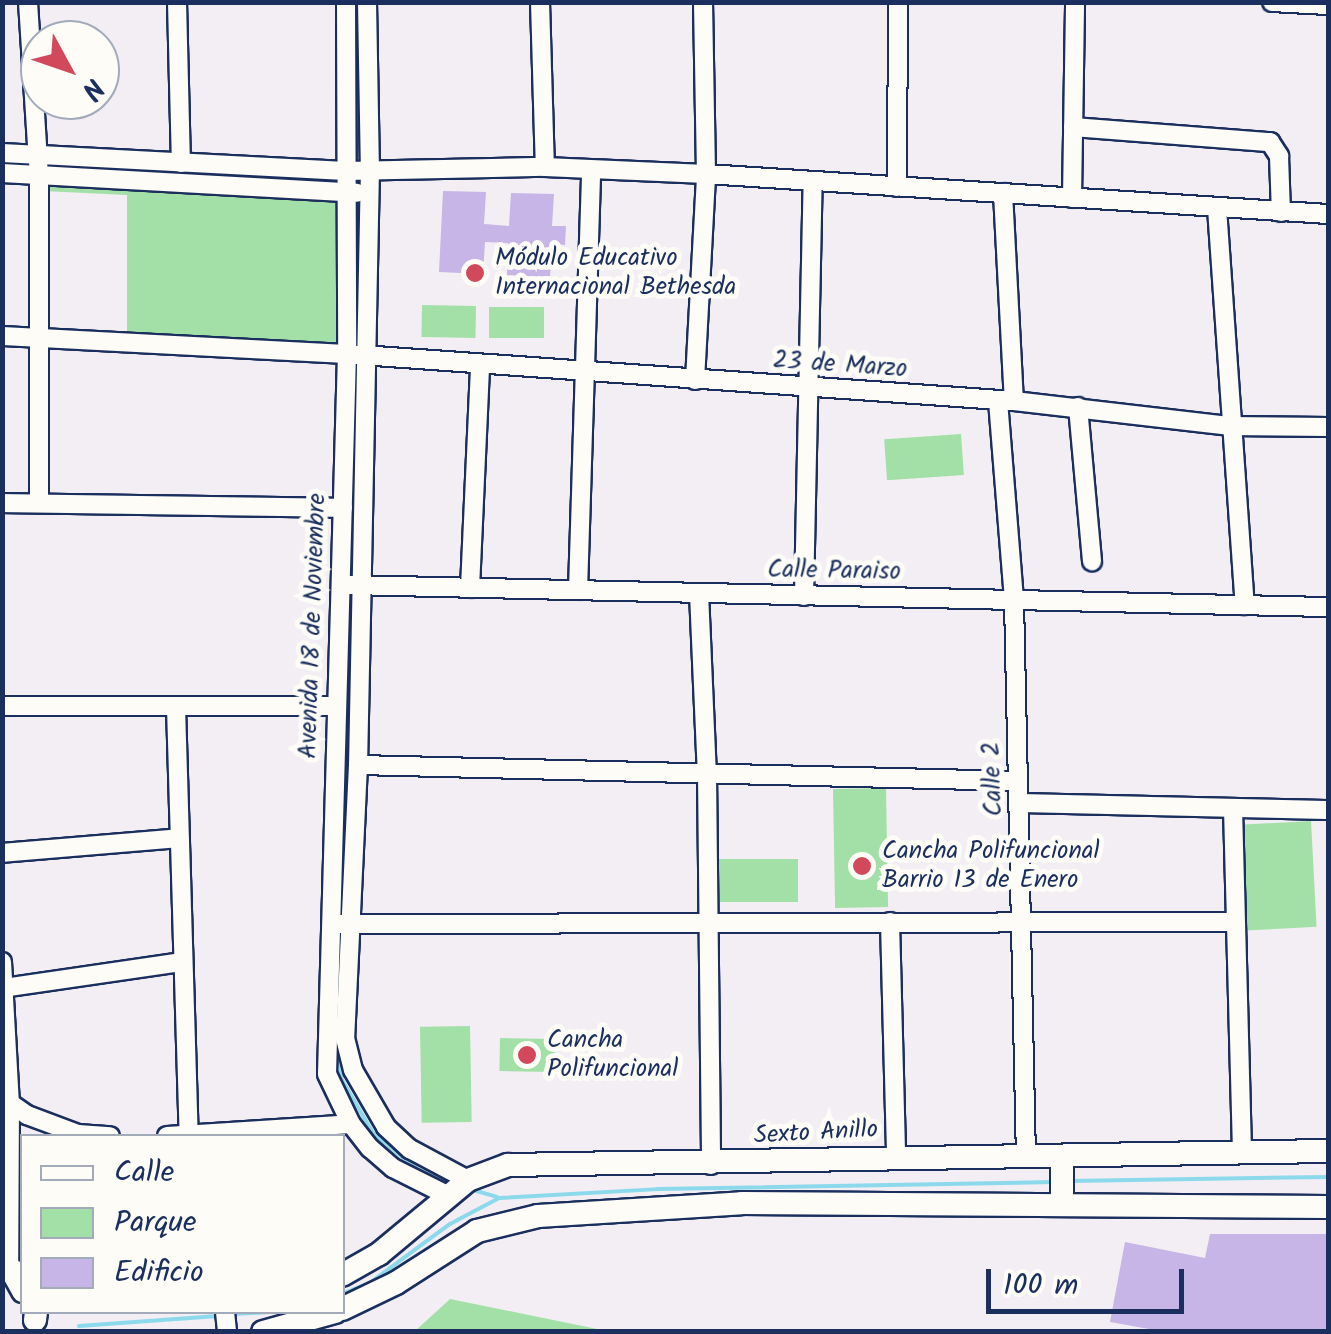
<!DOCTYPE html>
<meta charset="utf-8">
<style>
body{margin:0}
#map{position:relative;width:1331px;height:1334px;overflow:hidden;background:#f2eef4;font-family:Kalam,sans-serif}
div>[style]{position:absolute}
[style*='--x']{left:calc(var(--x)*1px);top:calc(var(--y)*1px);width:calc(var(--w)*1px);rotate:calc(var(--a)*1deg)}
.green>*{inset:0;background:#a3e0a7;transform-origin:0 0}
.stream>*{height:4px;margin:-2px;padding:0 2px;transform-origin:2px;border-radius:2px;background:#8cd9ec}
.building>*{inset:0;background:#c6b5e6}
.roads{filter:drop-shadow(2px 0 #1b2f5e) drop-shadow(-2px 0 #1b2f5e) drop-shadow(0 2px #1b2f5e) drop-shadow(0 -2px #1b2f5e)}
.minor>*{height:18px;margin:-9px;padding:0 9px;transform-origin:9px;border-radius:9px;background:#fdfcf7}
.major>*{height:22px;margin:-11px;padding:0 11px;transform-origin:11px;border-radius:11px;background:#fdfcf7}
.dots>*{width:28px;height:28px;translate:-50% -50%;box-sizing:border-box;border:5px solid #fdfcf7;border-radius:50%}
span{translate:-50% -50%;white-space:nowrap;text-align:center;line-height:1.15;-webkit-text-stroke:10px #fdfcf7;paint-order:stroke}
.poi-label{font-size:25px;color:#1b2f5e}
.left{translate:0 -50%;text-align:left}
.street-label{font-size:25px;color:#1b2f5e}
.frame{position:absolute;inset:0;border:5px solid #1b2f5e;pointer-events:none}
.legend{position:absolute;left:20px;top:1134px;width:325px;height:180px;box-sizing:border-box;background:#fdfcf7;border:2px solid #a3aaba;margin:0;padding:12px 18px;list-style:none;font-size:30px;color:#1b2f5e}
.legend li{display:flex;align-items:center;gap:20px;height:50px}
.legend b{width:50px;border:2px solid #a3aaba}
.north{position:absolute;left:20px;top:20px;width:100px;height:100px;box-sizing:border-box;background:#fdfcf7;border:2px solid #a3aaba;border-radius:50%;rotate:130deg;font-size:28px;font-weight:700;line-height:40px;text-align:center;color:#1b2f5e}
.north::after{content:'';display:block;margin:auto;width:35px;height:45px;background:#d1495b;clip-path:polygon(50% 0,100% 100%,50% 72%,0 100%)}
.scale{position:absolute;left:986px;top:1269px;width:198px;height:45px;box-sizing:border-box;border:5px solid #1b2f5e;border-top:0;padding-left:12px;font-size:30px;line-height:35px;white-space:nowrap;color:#1b2f5e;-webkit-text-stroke:8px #fdfcf7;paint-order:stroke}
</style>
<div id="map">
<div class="green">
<i style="clip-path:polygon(43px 176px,340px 192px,351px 348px,127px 341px,127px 195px,43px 191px)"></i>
<i style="left:422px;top:305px;width:54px;height:32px;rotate:1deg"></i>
<i style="left:489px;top:307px;width:55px;height:31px"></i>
<i style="left:961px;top:434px;width:41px;height:77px;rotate:86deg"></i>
<i style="left:886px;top:788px;width:119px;height:53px;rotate:89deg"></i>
<i style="left:1311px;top:821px;width:106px;height:72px;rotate:87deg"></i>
<i style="left:717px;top:859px;width:81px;height:43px"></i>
<i style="left:470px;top:1026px;width:96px;height:50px;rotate:89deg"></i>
<i style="left:500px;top:1038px;width:55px;height:33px;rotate:1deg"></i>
<i style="clip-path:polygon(450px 1299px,607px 1331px,415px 1331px)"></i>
</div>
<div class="stream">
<i style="--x:355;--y:2;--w:161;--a:89.6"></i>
<i style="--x:356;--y:197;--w:151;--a:89.6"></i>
<i style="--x:351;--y:578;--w:216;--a:-88.7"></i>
<i style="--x:345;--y:733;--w:141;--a:-88"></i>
<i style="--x:335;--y:1052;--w:29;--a:76"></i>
<i style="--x:342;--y:1080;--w:61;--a:59.7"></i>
<i style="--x:373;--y:1133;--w:57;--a:39.3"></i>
<i style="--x:417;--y:1169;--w:32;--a:22"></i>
<i style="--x:1069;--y:1181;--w:259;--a:-0.9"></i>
<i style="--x:473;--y:1190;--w:25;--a:16"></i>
<i style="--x:342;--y:1294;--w:31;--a:-22"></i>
<i style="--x:371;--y:1282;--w:98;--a:-36.3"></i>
<i style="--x:450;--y:1224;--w:55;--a:-28"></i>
<i style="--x:499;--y:1198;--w:159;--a:-3.2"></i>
<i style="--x:658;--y:1189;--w:396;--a:-1"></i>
<i style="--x:233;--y:1314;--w:37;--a:-3"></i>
<i style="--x:79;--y:1326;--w:139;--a:-4.1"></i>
</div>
<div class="building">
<i style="clip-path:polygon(443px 191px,486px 192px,484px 224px,509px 226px,511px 193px,554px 194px,552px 226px,566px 226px,565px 245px,552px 244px,550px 277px,507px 275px,508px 243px,485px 242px,483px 274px,439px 272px)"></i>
<i style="clip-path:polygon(1210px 1234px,1328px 1234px,1328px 1332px,1166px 1332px,1110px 1322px,1125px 1242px,1205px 1258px)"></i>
</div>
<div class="roads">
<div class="minor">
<i style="--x:28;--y:2;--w:173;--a:86.4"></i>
<i style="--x:39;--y:175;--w:327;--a:90"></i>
<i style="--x:177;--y:2;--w:161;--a:88.6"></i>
<i style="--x:346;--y:2;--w:352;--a:89.8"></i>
<i style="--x:347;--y:354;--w:720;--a:91.59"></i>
<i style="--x:327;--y:1074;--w:55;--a:64.4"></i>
<i style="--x:351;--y:1124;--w:31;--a:52"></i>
<i style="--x:370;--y:1148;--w:30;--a:41"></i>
<i style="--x:393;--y:1168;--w:60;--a:26.6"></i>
<i style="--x:367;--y:2;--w:167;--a:89"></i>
<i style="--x:370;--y:169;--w:596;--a:91.15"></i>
<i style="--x:358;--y:765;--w:273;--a:92.7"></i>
<i style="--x:345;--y:1038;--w:33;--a:76"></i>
<i style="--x:353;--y:1070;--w:66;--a:59.9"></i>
<i style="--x:386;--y:1127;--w:33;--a:43"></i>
<i style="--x:410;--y:1149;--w:66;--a:28.1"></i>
<i style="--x:540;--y:2;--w:165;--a:88.3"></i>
<i style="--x:1272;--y:2;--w:56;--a:3.1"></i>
<i style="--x:1073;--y:127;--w:198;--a:4.4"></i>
<i style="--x:1270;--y:142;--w:17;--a:57"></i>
<i style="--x:1279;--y:156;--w:56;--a:88"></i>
<i style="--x:2;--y:153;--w:344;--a:3"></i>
<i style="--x:346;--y:171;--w:199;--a:-1.2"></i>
<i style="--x:545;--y:167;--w:161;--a:2.5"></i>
<i style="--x:706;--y:174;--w:623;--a:3.68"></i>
<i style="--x:2;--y:173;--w:355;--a:3.2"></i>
<i style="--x:897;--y:187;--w:185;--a:-89.7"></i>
<i style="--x:1003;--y:193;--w:208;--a:87"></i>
<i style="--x:1072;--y:198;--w:196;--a:-89.1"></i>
<i style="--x:1217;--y:208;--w:398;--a:86"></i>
<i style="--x:2;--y:336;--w:345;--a:3"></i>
<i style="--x:347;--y:354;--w:669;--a:4.03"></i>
<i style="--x:1014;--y:401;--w:216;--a:6.6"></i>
<i style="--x:1229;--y:426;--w:99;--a:0.6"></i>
<i style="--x:695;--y:380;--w:206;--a:-86.9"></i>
<i style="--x:706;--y:174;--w:172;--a:-91"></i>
<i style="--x:998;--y:401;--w:200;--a:85.4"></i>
<i style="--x:1014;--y:600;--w:557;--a:88.77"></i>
<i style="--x:1078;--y:407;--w:155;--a:84.8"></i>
<i style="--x:2;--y:503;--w:341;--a:0.8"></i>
<i style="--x:349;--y:585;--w:979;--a:1.29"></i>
<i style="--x:470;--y:588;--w:224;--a:-87.4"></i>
<i style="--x:578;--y:590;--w:420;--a:-88.2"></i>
<i style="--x:699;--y:593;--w:180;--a:87.5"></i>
<i style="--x:707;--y:773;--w:392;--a:89.4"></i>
<i style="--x:804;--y:596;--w:413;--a:-88.8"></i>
<i style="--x:2;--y:706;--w:334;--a:0"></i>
<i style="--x:176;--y:707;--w:429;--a:88.3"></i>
<i style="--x:358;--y:765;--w:660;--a:1.39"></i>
<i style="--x:1019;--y:803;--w:309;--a:1.3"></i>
<i style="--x:1233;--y:808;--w:345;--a:88.5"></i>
<i style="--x:2;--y:853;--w:178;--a:-4.8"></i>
<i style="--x:890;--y:922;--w:235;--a:88.5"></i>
<i style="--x:340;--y:924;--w:894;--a:-0.13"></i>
<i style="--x:2;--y:962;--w:141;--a:86.8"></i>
<i style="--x:10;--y:1103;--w:167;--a:90.3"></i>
<i style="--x:9;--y:1270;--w:26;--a:61"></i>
<i style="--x:3;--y:988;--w:181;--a:-8.3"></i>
<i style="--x:10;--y:1103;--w:21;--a:35"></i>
<i style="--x:27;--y:1115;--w:54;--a:20.4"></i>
<i style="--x:78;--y:1134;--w:32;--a:4"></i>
<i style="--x:167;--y:1136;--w:184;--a:-3.7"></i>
<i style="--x:225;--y:1312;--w:20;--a:84"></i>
</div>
<div class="major">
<i style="--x:1062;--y:1156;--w:49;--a:90"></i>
<i style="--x:2;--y:1265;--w:22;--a:27"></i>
<i style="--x:342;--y:1275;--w:43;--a:-29.6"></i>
<i style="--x:379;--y:1254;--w:116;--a:-39.7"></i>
<i style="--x:468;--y:1180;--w:43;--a:-20.6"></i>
<i style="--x:508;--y:1165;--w:820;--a:-0.98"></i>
<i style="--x:342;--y:1309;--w:60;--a:-25.7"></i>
<i style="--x:396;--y:1283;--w:96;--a:-32.7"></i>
<i style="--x:477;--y:1231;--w:63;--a:-13.8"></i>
<i style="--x:538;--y:1216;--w:204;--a:-3.6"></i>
<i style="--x:742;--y:1203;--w:586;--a:0.39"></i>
<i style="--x:35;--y:1320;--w:8;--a:-83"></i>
<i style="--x:263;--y:1332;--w:75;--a:-15.5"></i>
</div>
</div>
<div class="dots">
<i style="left:475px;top:273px;background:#d1495b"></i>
<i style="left:862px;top:866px;background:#d1495b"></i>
<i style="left:527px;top:1055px;background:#d1495b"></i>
</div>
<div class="poi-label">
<span class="left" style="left:495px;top:273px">Módulo Educativo<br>Internacional Bethesda</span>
<span class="left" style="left:882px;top:866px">Cancha Polifuncional<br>Barrio 13 de Enero</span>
<span class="left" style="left:547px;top:1055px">Cancha<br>Polifuncional</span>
</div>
<div class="street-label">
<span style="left:840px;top:365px;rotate:4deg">23 de Marzo</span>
<span style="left:834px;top:571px;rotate:1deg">Calle Paraiso</span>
<span style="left:313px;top:626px;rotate:-88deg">Avenida 18 de Noviembre</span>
<span style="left:993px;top:779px;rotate:-92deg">Calle 2</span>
<span style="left:816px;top:1133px;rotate:-3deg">Sexto Anillo</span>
</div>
<div class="frame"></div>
<ul class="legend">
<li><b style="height:12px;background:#fdfcf7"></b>Calle</li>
<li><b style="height:28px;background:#a3e0a7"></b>Parque</li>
<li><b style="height:28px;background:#c6b5e6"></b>Edificio</li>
</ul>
<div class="north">N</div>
<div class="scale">100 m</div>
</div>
